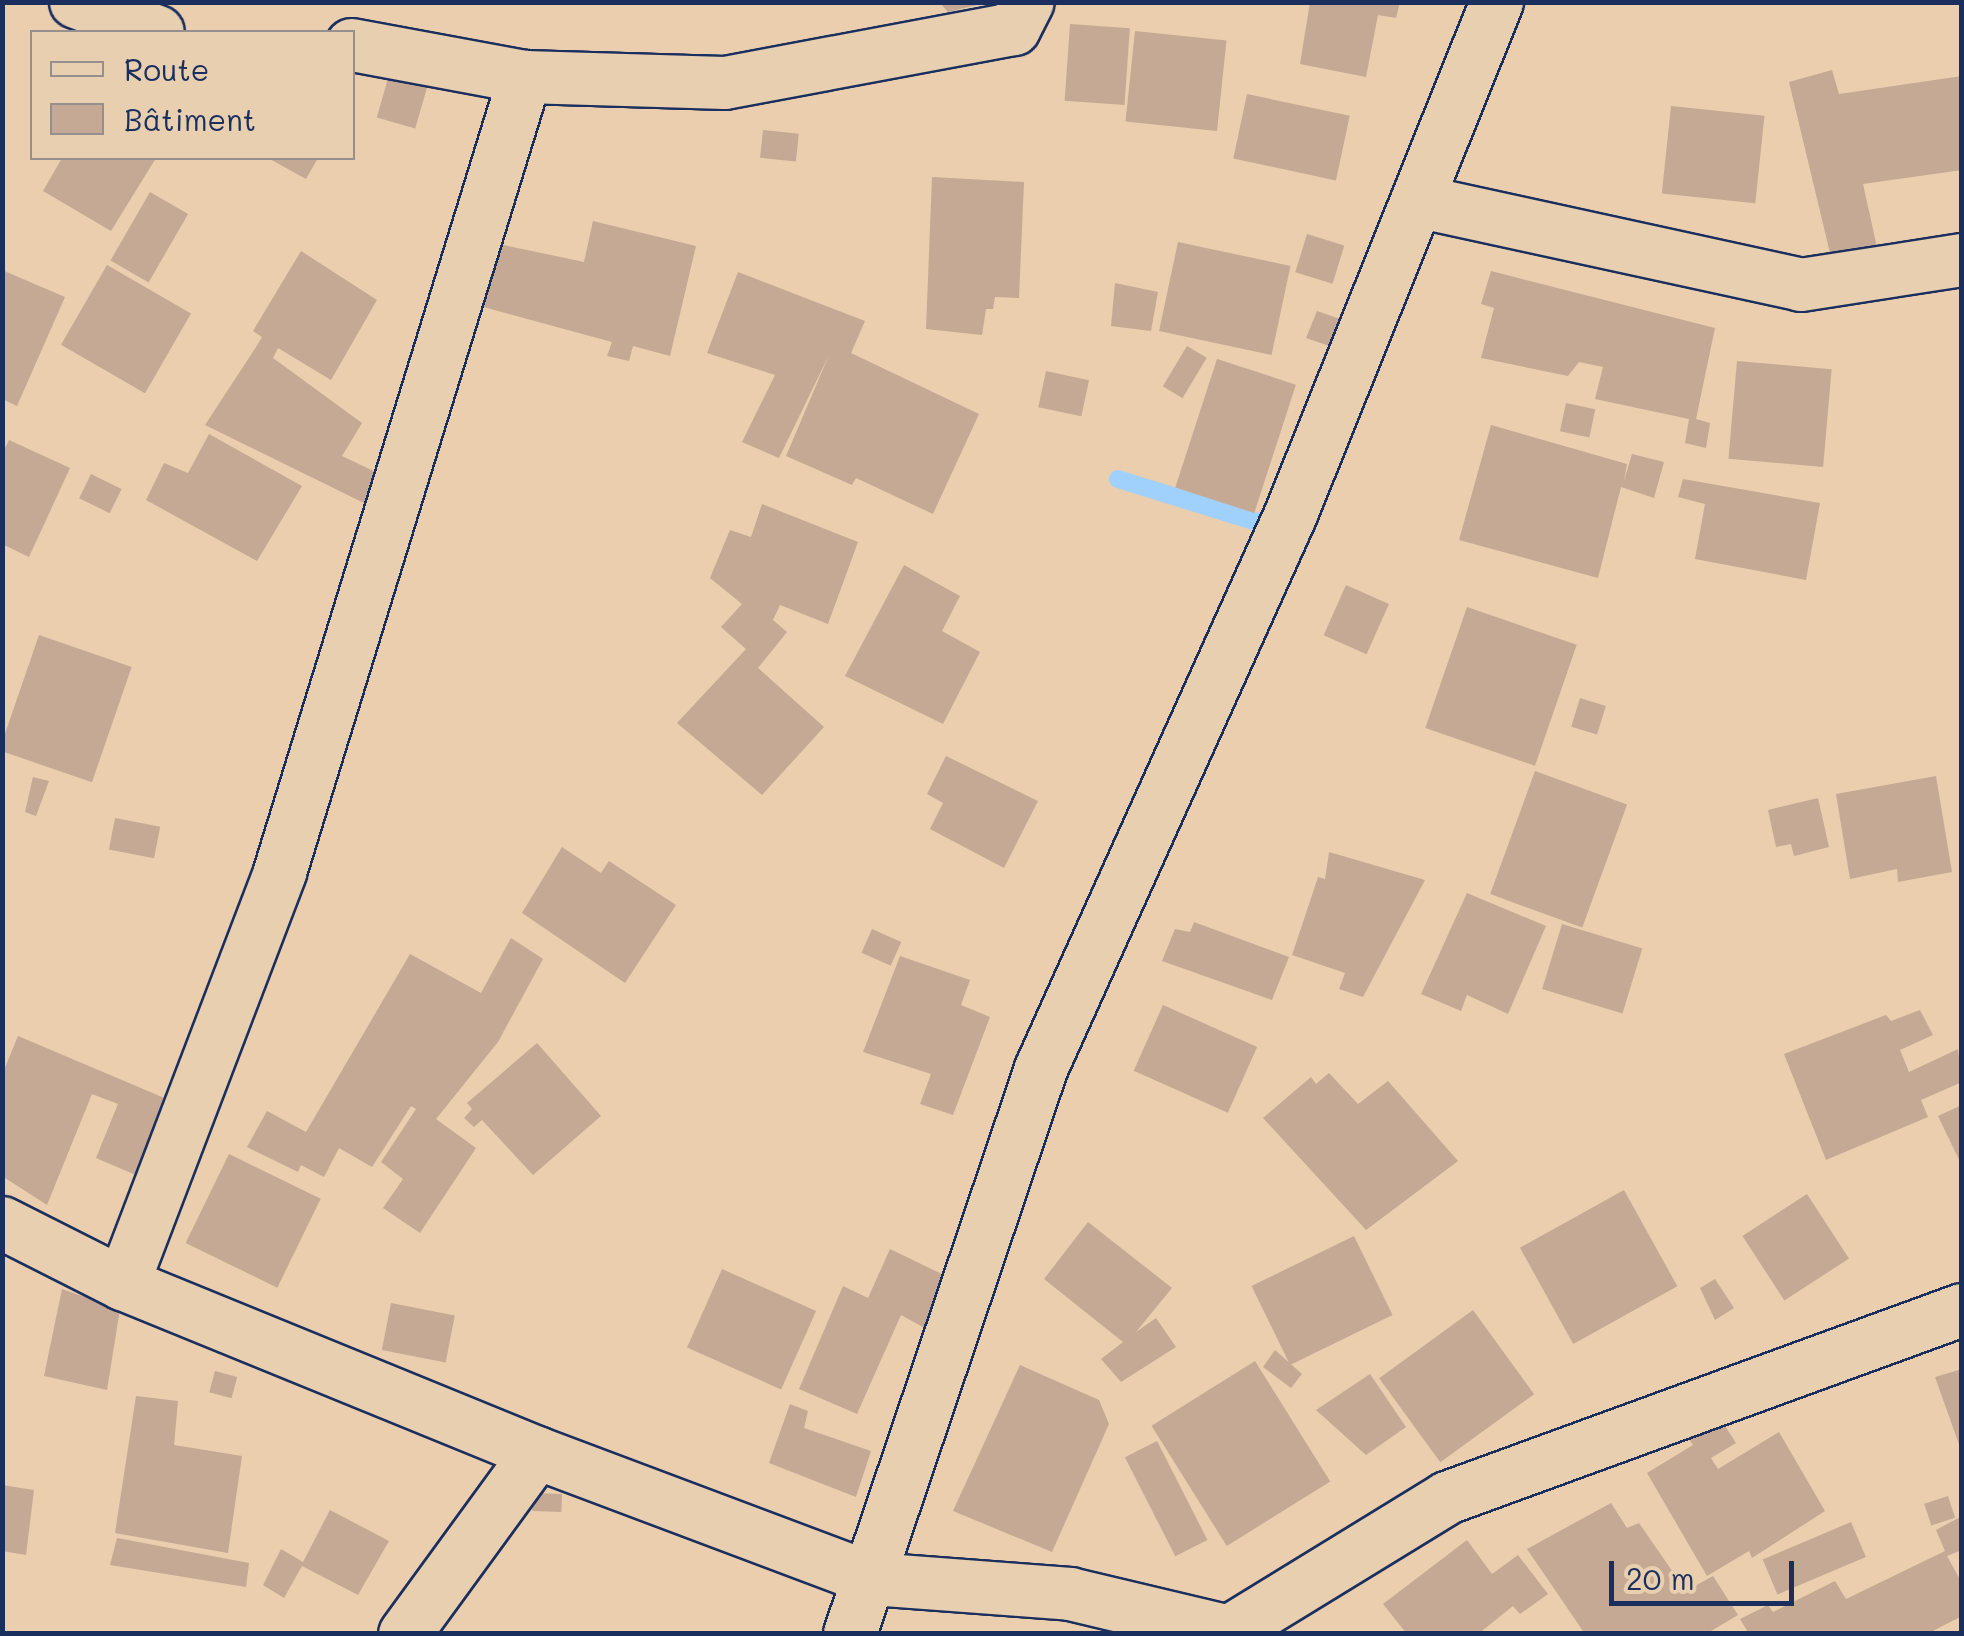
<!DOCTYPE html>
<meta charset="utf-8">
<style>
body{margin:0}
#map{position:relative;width:1964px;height:1636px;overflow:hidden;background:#eacead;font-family:Mali,sans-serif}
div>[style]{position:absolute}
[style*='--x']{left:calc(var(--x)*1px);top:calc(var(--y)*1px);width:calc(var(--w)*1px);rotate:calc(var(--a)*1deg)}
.stream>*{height:18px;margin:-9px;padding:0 9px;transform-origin:9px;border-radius:9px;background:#a0d1fc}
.building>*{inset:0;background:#c5a995;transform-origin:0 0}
.roads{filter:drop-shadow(2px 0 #1b2f5e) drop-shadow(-2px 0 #1b2f5e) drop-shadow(0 2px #1b2f5e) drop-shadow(0 -2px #1b2f5e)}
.street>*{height:52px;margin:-26px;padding:0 26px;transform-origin:26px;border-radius:26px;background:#e7cfaf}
span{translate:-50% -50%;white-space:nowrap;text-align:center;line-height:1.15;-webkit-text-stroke:8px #e7cfaf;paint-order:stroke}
.frame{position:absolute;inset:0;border:5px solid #1b2f5e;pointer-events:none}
.legend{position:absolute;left:30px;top:30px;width:325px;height:130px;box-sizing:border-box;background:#e7cfaf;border:2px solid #958f8f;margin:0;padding:12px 18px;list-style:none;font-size:30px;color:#1b2f5e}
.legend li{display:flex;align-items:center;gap:20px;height:50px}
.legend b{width:50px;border:2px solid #958f8f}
.scale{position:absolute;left:1609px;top:1561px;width:185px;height:45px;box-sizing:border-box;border:5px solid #1b2f5e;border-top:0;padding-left:12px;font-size:30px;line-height:35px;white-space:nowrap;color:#1b2f5e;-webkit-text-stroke:8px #e7cfaf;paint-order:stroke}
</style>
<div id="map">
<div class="stream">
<i style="--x:1118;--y:479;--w:156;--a:17.2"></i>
<i style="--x:1267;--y:525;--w:11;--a:-63"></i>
</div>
<div class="building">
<i style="clip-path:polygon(939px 2px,981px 2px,981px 4px,948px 12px)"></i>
<i style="clip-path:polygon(1310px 2px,1400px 2px,1396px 18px,1378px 15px,1366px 77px,1300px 64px)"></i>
<i style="left:1070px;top:24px;width:60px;height:77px;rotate:4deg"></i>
<i style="left:1135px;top:31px;width:92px;height:91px;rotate:6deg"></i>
<i style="left:395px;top:54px;width:40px;height:66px;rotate:16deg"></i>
<i style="clip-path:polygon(1832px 70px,1839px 94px,1962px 76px,1962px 170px,1863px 184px,1882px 270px,1836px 278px,1789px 82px)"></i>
<i style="left:1247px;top:94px;width:105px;height:66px;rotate:12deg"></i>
<i style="left:1671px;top:106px;width:94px;height:88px;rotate:6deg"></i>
<i style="left:763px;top:130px;width:36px;height:28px;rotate:6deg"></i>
<i style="clip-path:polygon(62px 158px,156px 158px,111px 231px,43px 191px)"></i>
<i style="clip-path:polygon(268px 158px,318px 158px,306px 179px)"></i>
<i style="clip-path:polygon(932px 177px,1024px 182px,1019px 298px,995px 297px,993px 309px,986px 309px,982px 335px,926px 329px)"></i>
<i style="left:150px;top:192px;width:44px;height:79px;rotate:30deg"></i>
<i style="clip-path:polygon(593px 221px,696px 246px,670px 356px,633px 346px,629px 361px,607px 356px,612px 342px,480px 306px,499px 244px,584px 262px)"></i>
<i style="left:1307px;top:234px;width:39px;height:40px;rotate:17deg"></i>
<i style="left:1178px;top:242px;width:115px;height:91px;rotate:12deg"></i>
<i style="clip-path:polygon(301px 251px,377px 300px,331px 380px,278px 348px,273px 358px,362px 423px,342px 456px,382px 475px,368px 505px,205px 425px,256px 347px,262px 337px,253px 331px)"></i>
<i style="left:107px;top:265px;width:97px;height:92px;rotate:30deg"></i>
<i style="clip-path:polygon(2px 270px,65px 297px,17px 406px,2px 399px)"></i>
<i style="clip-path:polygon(1491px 271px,1715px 328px,1696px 419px,1710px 423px,1706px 448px,1685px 443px,1689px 419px,1595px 399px,1603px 367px,1579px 362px,1568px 376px,1481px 358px,1494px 308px,1481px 304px)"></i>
<i style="clip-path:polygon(738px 272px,865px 321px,851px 353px,979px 414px,933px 514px,856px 478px,852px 485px,786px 456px,829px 355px,779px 458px,742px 442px,775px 375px,707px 353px)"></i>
<i style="clip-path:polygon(1115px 283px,1158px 292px,1151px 331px,1111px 326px)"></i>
<i style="clip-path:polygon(1317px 311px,1346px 321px,1341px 350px,1306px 338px)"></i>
<i style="left:1187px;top:346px;width:23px;height:47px;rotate:31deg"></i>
<i style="left:1217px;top:359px;width:83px;height:135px;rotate:18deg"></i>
<i style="left:1737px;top:361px;width:95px;height:98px;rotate:5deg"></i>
<i style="left:1046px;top:371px;width:44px;height:37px;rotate:12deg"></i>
<i style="left:1566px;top:403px;width:30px;height:29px;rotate:12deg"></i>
<i style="clip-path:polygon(1491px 425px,1627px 464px,1624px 481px,1632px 454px,1664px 462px,1654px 498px,1621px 487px,1598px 578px,1459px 540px)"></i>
<i style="clip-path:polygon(209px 434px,302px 486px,257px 561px,146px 500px,164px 463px,188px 473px)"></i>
<i style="clip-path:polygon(9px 440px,70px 468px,29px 557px,2px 544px,2px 454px)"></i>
<i style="left:91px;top:474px;width:34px;height:27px;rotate:26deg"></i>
<i style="clip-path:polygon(1683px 479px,1820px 503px,1806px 580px,1695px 559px,1705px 504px,1678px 497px)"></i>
<i style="clip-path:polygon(762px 504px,858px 542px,828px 624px,780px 605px,773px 620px,787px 632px,758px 668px,824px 727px,762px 795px,677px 723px,746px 649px,721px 627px,742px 604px,710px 578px,730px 530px,751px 537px)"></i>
<i style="clip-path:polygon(904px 565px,960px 596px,942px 631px,980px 652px,943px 724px,845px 676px)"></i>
<i style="left:1346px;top:585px;width:47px;height:55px;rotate:24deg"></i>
<i style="left:1467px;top:607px;width:116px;height:128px;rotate:19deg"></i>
<i style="left:39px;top:635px;width:98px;height:122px;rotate:19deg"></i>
<i style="left:1580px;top:698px;width:27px;height:30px;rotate:17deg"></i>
<i style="clip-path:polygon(946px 756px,1038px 801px,1004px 868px,930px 829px,943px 803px,927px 794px)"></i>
<i style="left:1535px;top:771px;width:98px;height:131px;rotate:20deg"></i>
<i style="clip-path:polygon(1936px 776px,1952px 872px,1898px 882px,1897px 869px,1850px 879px,1836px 794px)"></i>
<i style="clip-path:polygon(33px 777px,49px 781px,36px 816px,25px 812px)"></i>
<i style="clip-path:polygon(1818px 798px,1829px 847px,1794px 856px,1791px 844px,1776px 847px,1768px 810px)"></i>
<i style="left:115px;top:818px;width:46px;height:32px;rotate:11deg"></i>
<i style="clip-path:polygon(562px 847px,601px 873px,609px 861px,676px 905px,625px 983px,522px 913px)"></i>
<i style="clip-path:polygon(1329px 852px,1425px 880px,1363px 997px,1339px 989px,1345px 973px,1292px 955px,1318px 877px,1325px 879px)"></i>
<i style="clip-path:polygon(1467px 893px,1546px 926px,1508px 1014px,1467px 995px,1461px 1011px,1421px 994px)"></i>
<i style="clip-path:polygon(1194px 922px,1289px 957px,1272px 1000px,1162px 961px,1175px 929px,1190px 932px)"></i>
<i style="left:1562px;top:924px;width:84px;height:68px;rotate:17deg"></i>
<i style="left:872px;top:929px;width:32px;height:26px;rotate:24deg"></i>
<i style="clip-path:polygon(511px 938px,543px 959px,498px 1042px,436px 1119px,476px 1148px,420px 1233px,383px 1208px,403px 1179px,381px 1162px,416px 1109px,411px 1106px,372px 1167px,339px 1148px,324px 1177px,301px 1165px,298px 1172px,247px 1147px,267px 1111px,306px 1132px,410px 954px,481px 993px)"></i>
<i style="clip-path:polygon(900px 956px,970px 980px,961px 1005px,990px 1017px,953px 1115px,920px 1104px,931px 1074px,863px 1052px)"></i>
<i style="left:1163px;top:1005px;width:103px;height:72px;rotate:24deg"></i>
<i style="clip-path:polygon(1920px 1010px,1933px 1035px,1900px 1050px,1909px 1072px,1958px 1049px,1962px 1082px,1921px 1100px,1928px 1117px,1826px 1160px,1784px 1054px,1886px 1015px,1891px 1021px)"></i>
<i style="clip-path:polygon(18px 1036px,181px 1105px,152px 1182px,96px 1158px,118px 1104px,92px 1094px,47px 1205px,2px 1176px,2px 1075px)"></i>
<i style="clip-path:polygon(537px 1043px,601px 1116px,533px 1175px,482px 1120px,474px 1127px,464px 1118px,472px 1109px,467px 1103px)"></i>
<i style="clip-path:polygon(1329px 1073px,1358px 1104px,1388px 1081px,1458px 1161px,1366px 1230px,1263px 1118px,1311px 1077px,1316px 1084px)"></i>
<i style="clip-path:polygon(1962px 1105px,1962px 1166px,1938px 1116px)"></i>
<i style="left:229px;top:1154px;width:102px;height:99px;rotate:26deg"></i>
<i style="left:1624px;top:1190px;width:110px;height:119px;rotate:61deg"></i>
<i style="left:1807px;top:1194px;width:77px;height:77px;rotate:57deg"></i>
<i style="clip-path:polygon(1088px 1222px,1172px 1288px,1136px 1332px,1156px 1318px,1176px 1347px,1121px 1382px,1101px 1359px,1123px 1342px,1044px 1279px)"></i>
<i style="left:1354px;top:1236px;width:88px;height:114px;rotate:64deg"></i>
<i style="clip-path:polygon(890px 1249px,946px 1276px,932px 1332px,901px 1315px,857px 1414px,799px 1389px,843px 1286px,868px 1298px)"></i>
<i style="left:722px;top:1269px;width:103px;height:86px;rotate:24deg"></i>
<i style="clip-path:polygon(1715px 1279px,1734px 1308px,1715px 1320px,1700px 1288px)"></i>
<i style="clip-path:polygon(62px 1289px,120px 1309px,107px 1390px,44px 1376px)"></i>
<i style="left:391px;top:1303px;width:65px;height:48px;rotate:11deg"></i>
<i style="left:1473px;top:1310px;width:104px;height:116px;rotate:54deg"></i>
<i style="clip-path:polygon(1275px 1350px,1302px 1374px,1291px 1388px,1263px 1367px)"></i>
<i style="left:1255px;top:1361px;width:142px;height:122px;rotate:58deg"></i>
<i style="clip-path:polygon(1020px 1365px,1099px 1400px,1109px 1424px,1052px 1552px,953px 1511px)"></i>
<i style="clip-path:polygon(1962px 1369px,1962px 1450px,1961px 1450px,1935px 1377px)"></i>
<i style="left:215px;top:1371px;width:23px;height:22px;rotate:15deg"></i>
<i style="clip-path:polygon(1370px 1374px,1406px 1427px,1366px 1455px,1316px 1410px)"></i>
<i style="clip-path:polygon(136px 1396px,178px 1401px,174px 1445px,242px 1456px,228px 1553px,115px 1533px)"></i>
<i style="clip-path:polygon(790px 1404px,808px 1411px,804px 1428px,871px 1451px,856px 1497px,769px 1463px)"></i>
<i style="clip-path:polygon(1714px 1409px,1736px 1443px,1711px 1458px,1718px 1469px,1779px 1432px,1825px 1511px,1752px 1558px,1749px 1551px,1707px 1576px,1647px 1473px,1693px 1445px,1682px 1429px)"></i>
<i style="left:1157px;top:1441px;width:111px;height:36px;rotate:63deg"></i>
<i style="clip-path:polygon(2px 1485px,34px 1490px,26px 1555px,2px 1551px)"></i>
<i style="left:533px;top:1493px;width:29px;height:18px;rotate:2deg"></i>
<i style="left:1948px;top:1496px;width:23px;height:25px;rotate:72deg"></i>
<i style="clip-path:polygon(1611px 1503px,1627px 1528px,1639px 1523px,1686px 1591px,1713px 1576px,1738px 1615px,1706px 1634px,1585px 1634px,1527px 1549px)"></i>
<i style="clip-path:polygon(330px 1510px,389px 1541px,358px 1595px,302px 1566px,284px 1598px,263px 1585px,281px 1549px,303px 1562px)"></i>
<i style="clip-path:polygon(1962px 1516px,1962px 1550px,1947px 1556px,1962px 1583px,1962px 1616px,1927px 1634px,1749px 1634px,1740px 1619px,1768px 1605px,1773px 1612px,1835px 1581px,1846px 1599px,1945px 1551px,1936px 1530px)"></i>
<i style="left:1851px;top:1522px;width:38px;height:96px;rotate:67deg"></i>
<i style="clip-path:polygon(117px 1538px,249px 1563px,246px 1587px,110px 1565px)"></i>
<i style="clip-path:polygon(1467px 1540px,1492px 1574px,1518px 1555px,1548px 1594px,1520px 1614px,1513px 1606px,1478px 1634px,1407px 1634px,1383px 1604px)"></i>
</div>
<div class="roads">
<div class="street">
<i style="--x:76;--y:2;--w:87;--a:20.1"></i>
<i style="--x:352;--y:45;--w:176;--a:10.5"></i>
<i style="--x:525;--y:77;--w:200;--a:1.7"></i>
<i style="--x:725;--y:83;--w:294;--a:-10.6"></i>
<i style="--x:1014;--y:29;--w:30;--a:-63"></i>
<i style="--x:1417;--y:201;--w:393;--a:12.3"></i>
<i style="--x:1801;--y:285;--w:163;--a:-8.8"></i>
<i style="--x:2;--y:1223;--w:136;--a:26.8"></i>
<i style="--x:123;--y:1284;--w:447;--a:22.2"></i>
<i style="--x:537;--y:1453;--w:358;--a:20.6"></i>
<i style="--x:872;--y:1579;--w:199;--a:4.3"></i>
<i style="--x:1070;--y:1594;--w:173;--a:13.4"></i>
<i style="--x:123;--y:1284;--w:441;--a:-69.1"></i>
<i style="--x:280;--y:872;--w:832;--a:-72.87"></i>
<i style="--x:1232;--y:1630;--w:252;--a:-31.5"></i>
<i style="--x:1447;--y:1498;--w:548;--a:-20.05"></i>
<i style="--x:405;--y:1634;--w:224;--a:-53.9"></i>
<i style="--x:850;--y:1634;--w:596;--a:-71.32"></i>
<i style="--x:1041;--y:1069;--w:609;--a:-65.75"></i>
<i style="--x:1291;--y:514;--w:552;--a:-68.08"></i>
</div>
</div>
<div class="frame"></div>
<ul class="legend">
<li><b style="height:12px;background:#e7cfaf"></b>Route</li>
<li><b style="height:28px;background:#c5a995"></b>Bâtiment</li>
</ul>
<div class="scale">20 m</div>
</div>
